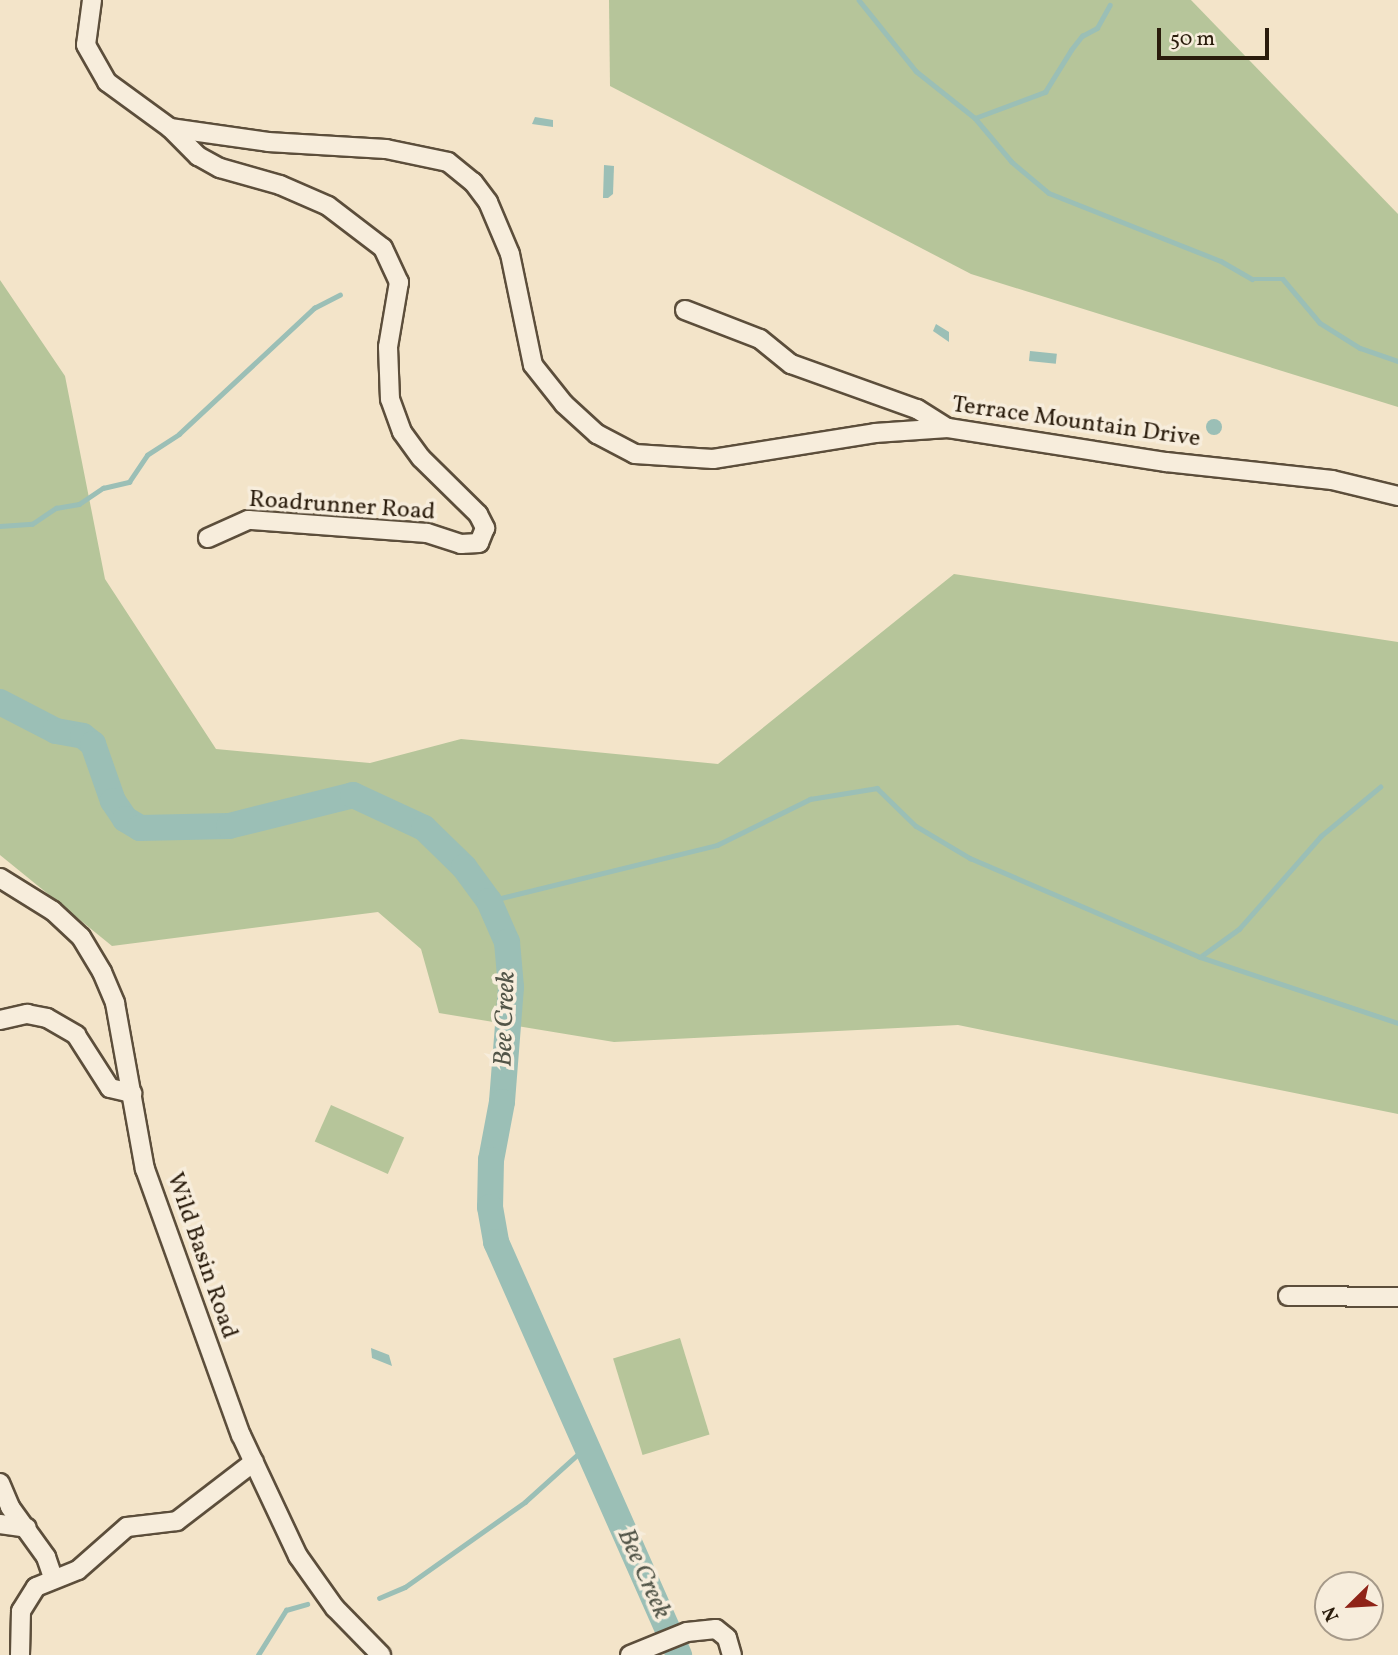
<!DOCTYPE html>
<style>
body{margin:0}
#map{position:relative;width:1398px;height:1655px;overflow:hidden;background:#f3e4c9;font-family:Vollkorn,serif}
div>[style]{position:absolute}
[style*='--x']{left:calc(var(--x)*1px);top:calc(var(--y)*1px);width:calc(var(--w)*1px);rotate:calc(var(--a)*1deg)}
.green>*{inset:0;background:#b6c59a;transform-origin:0 0}
.water>*{inset:0;background:#9bbfb6;transform-origin:0 0}
.round{border-radius:50%}
.stream>*{height:4.5px;margin:-2.25px;padding:0 2.25px;transform-origin:2.25px;border-radius:2.25px;background:#9bbfb6}
.river>*{height:26px;margin:-13px;padding:0 13px;transform-origin:13px;border-radius:13px;background:#9bbfb6}
.roads{filter:drop-shadow(2px 0 #5c4e3b) drop-shadow(-2px 0 #5c4e3b) drop-shadow(0 2px #5c4e3b) drop-shadow(0 -2px #5c4e3b)}
.minor>*{height:18px;margin:-9px;padding:0 9px;transform-origin:9px;border-radius:9px;background:#f7eddc}
span{translate:-50% -50%;white-space:nowrap;text-align:center;line-height:1.15;-webkit-text-stroke:7px #f7eddc;paint-order:stroke}
.street-label{font-size:24px;color:#2a1c0c}
.water-label{font-size:26px;color:#525548;font-style:italic}
.north{position:absolute;left:1314px;top:1571px;width:70px;height:70px;box-sizing:border-box;background:#f7eddc;border:2px solid #a59989;border-radius:50%;rotate:246deg;font-size:19px;font-weight:700;line-height:28px;text-align:center;color:#2a1c0c}
.north::after{content:'';display:block;margin:auto;width:24px;height:32px;background:#8f2418;clip-path:polygon(50% 0,100% 100%,50% 72%,0 100%)}
.scale{position:absolute;left:1157px;top:28px;width:112px;height:32px;box-sizing:border-box;border:4px solid #2a1c0c;border-top:0;padding-left:9px;font-size:21px;line-height:24px;white-space:nowrap;color:#2a1c0c;-webkit-text-stroke:5px #f7eddc;paint-order:stroke}
</style>
<div id="map">
<div class="green">
<i style="clip-path:polygon(609px 0,1191px 0,1398px 214px,1398px 407px,971px 274px,610px 86px)"></i>
<i style="clip-path:polygon(0 280px,65px 376px,105px 579px,216px 749px,370px 763px,461px 739px,718px 764px,954px 574px,1398px 642px,1398px 1114px,958px 1025px,614px 1042px,439px 1013px,421px 949px,378px 912px,112px 946px,0 855px)"></i>
<i style="left:331px;top:1105px;width:80px;height:40px;rotate:24deg"></i>
<i style="left:680px;top:1338px;width:101px;height:70px;rotate:73deg"></i>
</div>
<div class="water">
<i style="clip-path:polygon(535px 117px,553px 120px,553px 127px,532px 124px)"></i>
<i style="clip-path:polygon(604px 165px,614px 166px,613px 194px,608px 198px,603px 198px)"></i>
<i style="clip-path:polygon(936px 324px,949px 332px,949px 342px,933px 331px)"></i>
<i style="left:1030px;top:351px;width:27px;height:10px;rotate:6deg"></i>
<i class="round" style="left:1206px;top:419px;width:16px;height:16px"></i>
<i style="clip-path:polygon(371px 1348px,389px 1355px,392px 1366px,372px 1358px)"></i>
</div>
<div class="stream">
<i style="--x:859;--y:0;--w:91;--a:51.2"></i>
<i style="--x:916;--y:71;--w:75;--a:38.5"></i>
<i style="--x:975;--y:118;--w:57;--a:49.9"></i>
<i style="--x:1012;--y:162;--w:48;--a:40"></i>
<i style="--x:1049;--y:193;--w:185;--a:21.6"></i>
<i style="--x:1221;--y:261;--w:36;--a:30"></i>
<i style="--x:1252;--y:279;--w:31;--a:0"></i>
<i style="--x:1283;--y:279;--w:57;--a:49.9"></i>
<i style="--x:1320;--y:323;--w:47;--a:32"></i>
<i style="--x:1360;--y:348;--w:40;--a:18.9"></i>
<i style="--x:975;--y:118;--w:75;--a:-20.4"></i>
<i style="--x:1045;--y:92;--w:49;--a:-58.2"></i>
<i style="--x:1071;--y:50;--w:18;--a:-52"></i>
<i style="--x:1082;--y:36;--w:17;--a:-28"></i>
<i style="--x:1097;--y:28;--w:26;--a:-61"></i>
<i style="--x:0;--y:526;--w:32;--a:-4"></i>
<i style="--x:32;--y:524;--w:29;--a:-34"></i>
<i style="--x:56;--y:508;--w:23;--a:-10"></i>
<i style="--x:79;--y:504;--w:29;--a:-34"></i>
<i style="--x:103;--y:488;--w:27;--a:-13"></i>
<i style="--x:129;--y:482;--w:32;--a:-56"></i>
<i style="--x:147;--y:455;--w:38;--a:-33"></i>
<i style="--x:179;--y:434;--w:185;--a:-43"></i>
<i style="--x:314;--y:308;--w:29;--a:-27"></i>
<i style="--x:489;--y:901;--w:235;--a:-13.8"></i>
<i style="--x:717;--y:845;--w:104;--a:-26.3"></i>
<i style="--x:810;--y:799;--w:68;--a:-9.3"></i>
<i style="--x:877;--y:788;--w:54;--a:44.3"></i>
<i style="--x:916;--y:826;--w:63;--a:30.7"></i>
<i style="--x:970;--y:858;--w:250;--a:23.3"></i>
<i style="--x:1200;--y:957;--w:48;--a:-35.7"></i>
<i style="--x:1239;--y:929;--w:124;--a:-48.6"></i>
<i style="--x:1321;--y:836;--w:77;--a:-39.7"></i>
<i style="--x:1200;--y:957;--w:209;--a:18.4"></i>
<i style="--x:379;--y:1598;--w:28;--a:-23"></i>
<i style="--x:405;--y:1587;--w:147;--a:-35.3"></i>
<i style="--x:525;--y:1502;--w:85;--a:-42.1"></i>
<i style="--x:258;--y:1655;--w:53;--a:-58.1"></i>
<i style="--x:286;--y:1610;--w:22;--a:-16"></i>
</div>
<div class="river">
<i style="--x:0;--y:702;--w:63;--a:27.4"></i>
<i style="--x:56;--y:731;--w:27;--a:10"></i>
<i style="--x:83;--y:736;--w:13;--a:39"></i>
<i style="--x:93;--y:744;--w:60;--a:70.7"></i>
<i style="--x:113;--y:801;--w:22;--a:56"></i>
<i style="--x:125;--y:819;--w:17;--a:31"></i>
<i style="--x:140;--y:828;--w:89;--a:-1.3"></i>
<i style="--x:229;--y:826;--w:128;--a:-14"></i>
<i style="--x:353;--y:795;--w:78;--a:24.9"></i>
<i style="--x:424;--y:828;--w:56;--a:44.3"></i>
<i style="--x:464;--y:867;--w:42;--a:53.7"></i>
<i style="--x:489;--y:901;--w:45;--a:66.3"></i>
<i style="--x:507;--y:942;--w:45;--a:84.9"></i>
<i style="--x:511;--y:987;--w:115;--a:94.5"></i>
<i style="--x:502;--y:1102;--w:59;--a:100.7"></i>
<i style="--x:491;--y:1160;--w:47;--a:91.2"></i>
<i style="--x:490;--y:1207;--w:36;--a:80"></i>
<i style="--x:496;--y:1242;--w:452;--a:66.1"></i>
</div>
<div class="roads">
<div class="minor">
<i style="--x:92;--y:0;--w:45;--a:97.6"></i>
<i style="--x:86;--y:45;--w:43;--a:60.4"></i>
<i style="--x:107;--y:82;--w:78;--a:36.1"></i>
<i style="--x:170;--y:128;--w:99;--a:8.1"></i>
<i style="--x:268;--y:142;--w:118;--a:3.4"></i>
<i style="--x:386;--y:149;--w:63;--a:11.8"></i>
<i style="--x:448;--y:162;--w:32;--a:39"></i>
<i style="--x:473;--y:182;--w:25;--a:53"></i>
<i style="--x:488;--y:202;--w:56;--a:67.1"></i>
<i style="--x:510;--y:254;--w:113;--a:78.3"></i>
<i style="--x:533;--y:365;--w:50;--a:51.5"></i>
<i style="--x:564;--y:404;--w:45;--a:42.3"></i>
<i style="--x:597;--y:434;--w:43;--a:27.8"></i>
<i style="--x:635;--y:454;--w:78;--a:3.7"></i>
<i style="--x:713;--y:459;--w:164;--a:-9.1"></i>
<i style="--x:875;--y:433;--w:73;--a:-3.9"></i>
<i style="--x:948;--y:428;--w:221;--a:8.9"></i>
<i style="--x:1166;--y:462;--w:167;--a:6.2"></i>
<i style="--x:1332;--y:480;--w:68;--a:13.6"></i>
<i style="--x:170;--y:128;--w:40;--a:45"></i>
<i style="--x:198;--y:156;--w:25;--a:29"></i>
<i style="--x:220;--y:168;--w:62;--a:15.8"></i>
<i style="--x:280;--y:185;--w:52;--a:23.6"></i>
<i style="--x:328;--y:206;--w:69;--a:37.4"></i>
<i style="--x:383;--y:248;--w:38;--a:65"></i>
<i style="--x:399;--y:282;--w:66;--a:99.6"></i>
<i style="--x:388;--y:347;--w:52;--a:87.8"></i>
<i style="--x:390;--y:399;--w:35;--a:70"></i>
<i style="--x:402;--y:432;--w:32;--a:54"></i>
<i style="--x:421;--y:458;--w:80;--a:44.5"></i>
<i style="--x:478;--y:514;--w:16;--a:63"></i>
<i style="--x:485;--y:528;--w:16;--a:112"></i>
<i style="--x:479;--y:543;--w:18;--a:177"></i>
<i style="--x:461;--y:544;--w:36;--a:-162"></i>
<i style="--x:427;--y:533;--w:179;--a:-175.8"></i>
<i style="--x:248;--y:520;--w:44;--a:155.8"></i>
<i style="--x:685;--y:310;--w:80;--a:21.1"></i>
<i style="--x:760;--y:339;--w:40;--a:39"></i>
<i style="--x:791;--y:364;--w:134;--a:19.7"></i>
<i style="--x:917;--y:409;--w:36;--a:32"></i>
<i style="--x:0;--y:878;--w:62;--a:31.9"></i>
<i style="--x:53;--y:911;--w:38;--a:43"></i>
<i style="--x:81;--y:937;--w:41;--a:59"></i>
<i style="--x:102;--y:972;--w:34;--a:67"></i>
<i style="--x:115;--y:1003;--w:169;--a:79.8"></i>
<i style="--x:145;--y:1169;--w:283;--a:70.2"></i>
<i style="--x:241;--y:1435;--w:134;--a:64.8"></i>
<i style="--x:298;--y:1556;--w:64;--a:54.6"></i>
<i style="--x:335;--y:1608;--w:66;--a:45.6"></i>
<i style="--x:0;--y:1020;--w:28;--a:-13"></i>
<i style="--x:27;--y:1014;--w:20;--a:11"></i>
<i style="--x:47;--y:1018;--w:34;--a:30"></i>
<i style="--x:76;--y:1035;--w:63;--a:57.3"></i>
<i style="--x:110;--y:1088;--w:23;--a:13"></i>
<i style="--x:1288;--y:1296;--w:110;--a:0.5"></i>
<i style="--x:0;--y:1483;--w:26;--a:67"></i>
<i style="--x:10;--y:1507;--w:62;--a:54.2"></i>
<i style="--x:46;--y:1557;--w:21;--a:71"></i>
<i style="--x:0;--y:1524;--w:27;--a:8"></i>
<i style="--x:20;--y:1655;--w:44;--a:-88.7"></i>
<i style="--x:21;--y:1611;--w:28;--a:-58"></i>
<i style="--x:36;--y:1587;--w:45;--a:-22"></i>
<i style="--x:78;--y:1570;--w:65;--a:-41.3"></i>
<i style="--x:127;--y:1527;--w:50;--a:-6.8"></i>
<i style="--x:177;--y:1521;--w:97;--a:-37.5"></i>
<i style="--x:630;--y:1655;--w:61;--a:-22"></i>
<i style="--x:687;--y:1632;--w:29;--a:-6"></i>
<i style="--x:716;--y:1629;--w:14;--a:39"></i>
<i style="--x:727;--y:1638;--w:18;--a:74"></i>
</div>
</div>
<div class="street-label">
<span style="left:1076px;top:423px;rotate:8deg">Terrace Mountain Drive</span>
<span style="left:342px;top:507px;rotate:4deg">Roadrunner Road</span>
<span style="left:201px;top:1256px;rotate:71deg">Wild Basin Road</span>
</div>
<div class="water-label">
<span style="left:506px;top:1019px;rotate:-88deg">Bee Creek</span>
<span style="left:643px;top:1574px;rotate:66deg">Bee Creek</span>
</div>
<div class="north">N</div>
<div class="scale">50 m</div>
</div>
